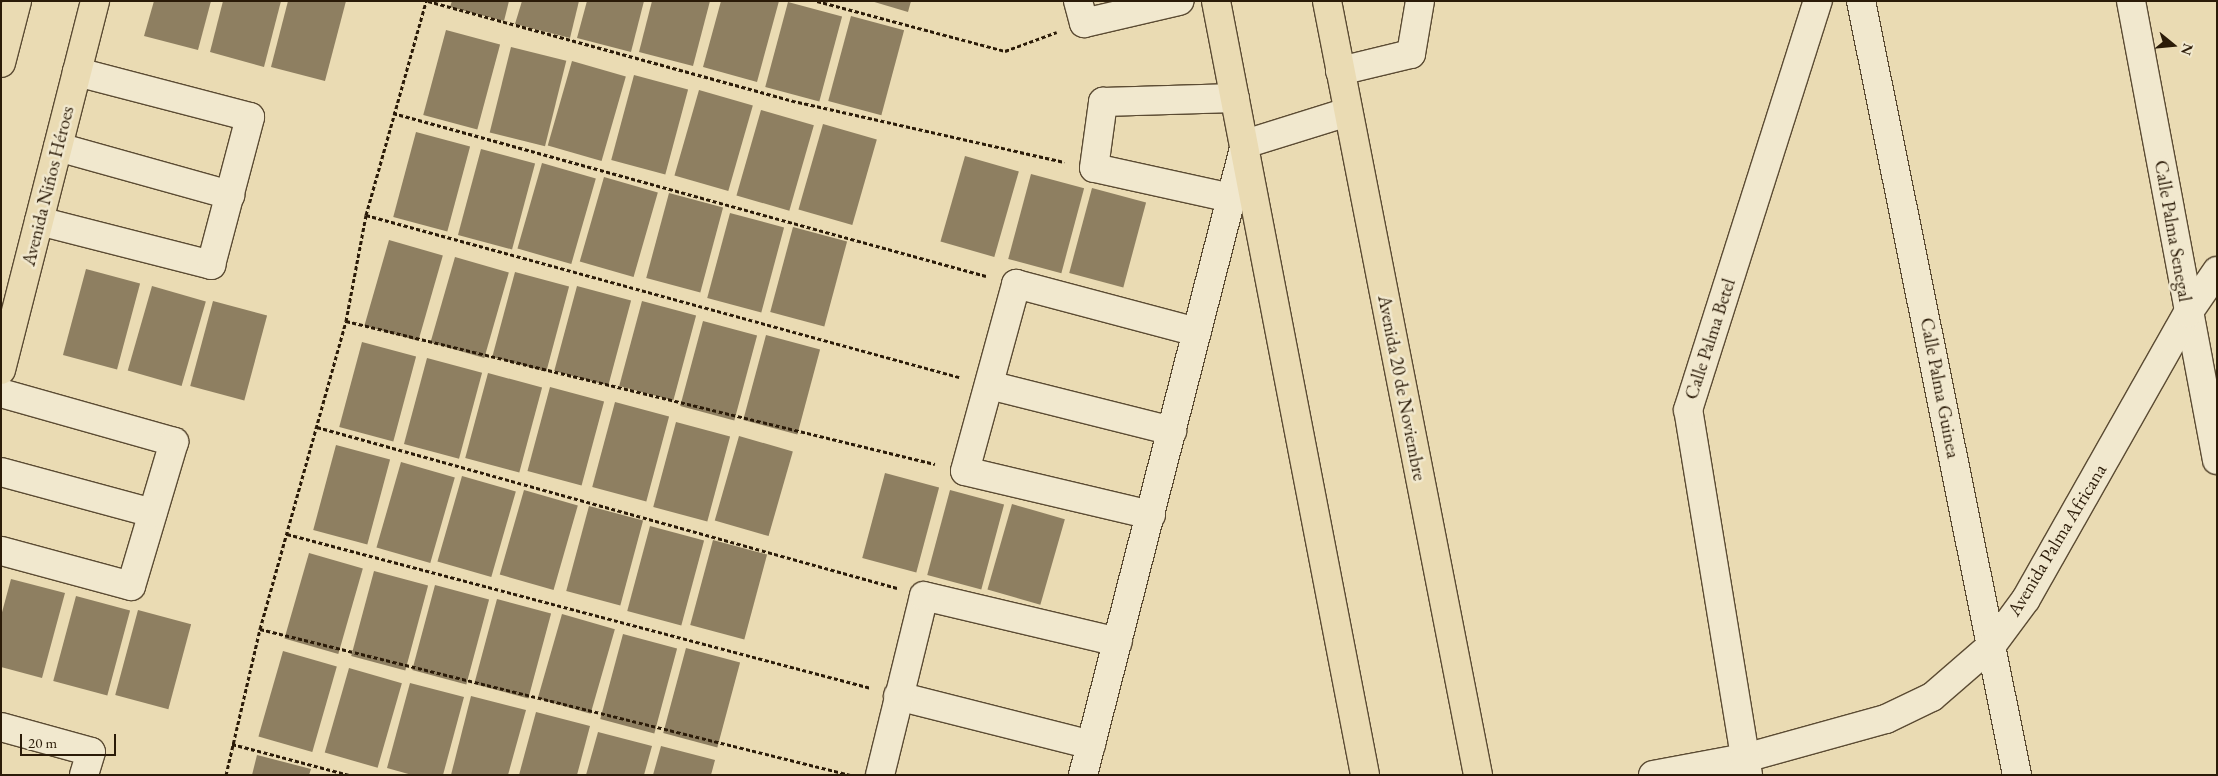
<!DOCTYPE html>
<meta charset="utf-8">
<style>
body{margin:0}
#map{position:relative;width:2218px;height:776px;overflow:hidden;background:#eadbb3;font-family:"EB Garamond",serif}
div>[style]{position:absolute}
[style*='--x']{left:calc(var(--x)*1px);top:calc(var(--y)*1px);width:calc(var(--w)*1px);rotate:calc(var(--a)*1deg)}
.building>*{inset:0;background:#8e7f61;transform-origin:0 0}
.path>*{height:3px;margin-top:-1.5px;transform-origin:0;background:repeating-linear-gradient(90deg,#2b1b08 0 4px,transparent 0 6.5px)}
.roads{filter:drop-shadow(1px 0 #5b4b33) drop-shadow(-1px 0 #5b4b33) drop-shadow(0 1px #5b4b33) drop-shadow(0 -1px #5b4b33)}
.minor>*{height:28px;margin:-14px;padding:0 14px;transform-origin:14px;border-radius:14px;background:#f1e8ce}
.major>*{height:28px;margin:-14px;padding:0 14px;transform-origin:14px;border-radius:14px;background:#eadbb3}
span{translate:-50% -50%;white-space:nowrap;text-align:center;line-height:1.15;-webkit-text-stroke:5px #f1e8ce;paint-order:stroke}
.street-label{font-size:19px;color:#2b1b08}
.frame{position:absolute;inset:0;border:2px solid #2b1b08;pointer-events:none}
.north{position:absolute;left:2148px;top:20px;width:50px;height:50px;-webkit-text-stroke:4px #f1e8ce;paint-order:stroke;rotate:107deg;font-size:14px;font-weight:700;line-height:20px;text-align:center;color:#2b1b08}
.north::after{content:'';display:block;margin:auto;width:18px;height:22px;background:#2b1b08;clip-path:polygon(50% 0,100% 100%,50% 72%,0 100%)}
.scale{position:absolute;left:20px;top:734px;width:96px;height:22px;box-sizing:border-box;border:2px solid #2b1b08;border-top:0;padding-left:6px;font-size:15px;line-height:18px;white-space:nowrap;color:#2b1b08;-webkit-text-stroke:4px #f1e8ce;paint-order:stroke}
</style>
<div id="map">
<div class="building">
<i style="clip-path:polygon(154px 1px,211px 1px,198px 50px,144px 36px)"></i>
<i style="clip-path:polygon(223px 1px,281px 1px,264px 67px,210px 52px)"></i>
<i style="clip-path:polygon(288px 1px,346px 1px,325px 81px,271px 67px)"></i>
<i style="clip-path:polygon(452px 1px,509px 1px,504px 21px,450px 7px)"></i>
<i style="clip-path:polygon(522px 1px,579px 1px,570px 38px,515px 24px)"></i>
<i style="clip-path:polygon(587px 1px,644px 1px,631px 52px,577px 38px)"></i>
<i style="clip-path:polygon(652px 1px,710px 1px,693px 66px,639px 52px)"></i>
<i style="clip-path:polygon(721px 1px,779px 1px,757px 82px,703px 67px)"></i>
<i style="clip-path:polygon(871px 1px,911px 1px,908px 12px)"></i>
<i style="left:788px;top:2px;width:56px;height:88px;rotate:15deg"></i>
<i style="left:851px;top:16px;width:55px;height:88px;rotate:15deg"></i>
<i style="left:446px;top:30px;width:56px;height:88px;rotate:15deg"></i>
<i style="left:511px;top:47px;width:57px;height:88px;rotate:14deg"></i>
<i style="left:572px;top:61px;width:56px;height:88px;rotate:16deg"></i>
<i style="left:634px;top:75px;width:56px;height:88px;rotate:15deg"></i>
<i style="left:699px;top:90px;width:56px;height:89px;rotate:16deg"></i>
<i style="left:761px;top:110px;width:55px;height:89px;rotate:16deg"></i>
<i style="left:823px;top:124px;width:56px;height:89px;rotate:16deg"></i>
<i style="left:416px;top:132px;width:56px;height:88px;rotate:15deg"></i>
<i style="left:481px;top:149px;width:56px;height:89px;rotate:15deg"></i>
<i style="left:965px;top:156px;width:56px;height:89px;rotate:16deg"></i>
<i style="left:542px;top:163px;width:56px;height:89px;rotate:16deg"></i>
<i style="left:1031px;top:174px;width:55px;height:88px;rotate:15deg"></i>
<i style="left:604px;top:177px;width:56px;height:88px;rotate:16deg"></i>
<i style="left:1092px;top:188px;width:56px;height:88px;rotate:15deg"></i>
<i style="left:669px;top:193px;width:56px;height:88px;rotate:15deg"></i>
<i style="left:730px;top:213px;width:56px;height:88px;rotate:15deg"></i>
<i style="left:793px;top:227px;width:56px;height:88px;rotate:15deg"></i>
<i style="left:389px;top:240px;width:56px;height:89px;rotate:16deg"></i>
<i style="left:455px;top:257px;width:56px;height:89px;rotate:16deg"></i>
<i style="left:86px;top:269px;width:56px;height:89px;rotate:15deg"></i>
<i style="left:515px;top:272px;width:56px;height:88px;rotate:15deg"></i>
<i style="left:152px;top:286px;width:56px;height:88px;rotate:16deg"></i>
<i style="left:577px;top:286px;width:56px;height:88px;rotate:15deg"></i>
<i style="left:213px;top:301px;width:56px;height:88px;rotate:15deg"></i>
<i style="left:642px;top:301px;width:56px;height:88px;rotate:15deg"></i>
<i style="left:703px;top:321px;width:56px;height:88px;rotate:15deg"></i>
<i style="left:766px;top:335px;width:56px;height:88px;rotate:15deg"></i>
<i style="left:362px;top:342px;width:56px;height:88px;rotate:15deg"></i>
<i style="left:427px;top:358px;width:57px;height:89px;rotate:15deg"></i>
<i style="left:488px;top:373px;width:56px;height:88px;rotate:15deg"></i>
<i style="left:550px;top:387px;width:56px;height:87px;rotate:15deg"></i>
<i style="left:615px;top:402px;width:56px;height:88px;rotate:15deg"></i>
<i style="left:676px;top:422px;width:56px;height:88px;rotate:15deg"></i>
<i style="left:739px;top:436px;width:56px;height:88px;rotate:16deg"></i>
<i style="left:336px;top:445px;width:56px;height:88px;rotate:15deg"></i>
<i style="left:401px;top:462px;width:56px;height:89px;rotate:16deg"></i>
<i style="left:885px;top:473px;width:56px;height:88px;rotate:15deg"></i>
<i style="left:462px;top:476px;width:56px;height:89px;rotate:16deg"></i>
<i style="left:524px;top:490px;width:56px;height:88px;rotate:16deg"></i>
<i style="left:950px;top:490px;width:56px;height:88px;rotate:15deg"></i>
<i style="left:1012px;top:504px;width:55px;height:89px;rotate:16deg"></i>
<i style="left:589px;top:506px;width:56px;height:88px;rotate:15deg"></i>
<i style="left:650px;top:526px;width:56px;height:88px;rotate:15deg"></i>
<i style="left:713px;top:540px;width:56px;height:88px;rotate:15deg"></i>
<i style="left:309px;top:553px;width:56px;height:89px;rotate:16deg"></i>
<i style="left:374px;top:571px;width:56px;height:88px;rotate:15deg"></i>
<i style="clip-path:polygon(11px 579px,65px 593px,42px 678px,1px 667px,1px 616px)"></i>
<i style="left:435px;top:585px;width:56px;height:88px;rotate:15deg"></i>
<i style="left:76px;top:596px;width:56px;height:88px;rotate:15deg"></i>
<i style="left:497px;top:599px;width:56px;height:88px;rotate:15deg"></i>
<i style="left:138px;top:610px;width:55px;height:88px;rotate:15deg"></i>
<i style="left:562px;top:614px;width:55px;height:88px;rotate:16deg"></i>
<i style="left:623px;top:634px;width:56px;height:88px;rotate:15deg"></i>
<i style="left:686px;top:648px;width:56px;height:88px;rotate:15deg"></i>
<i style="left:283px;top:651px;width:56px;height:89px;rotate:16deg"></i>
<i style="left:349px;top:668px;width:55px;height:88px;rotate:16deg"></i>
<i style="clip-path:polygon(410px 683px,464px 697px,443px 775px,412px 775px,387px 768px)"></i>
<i style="clip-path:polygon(471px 696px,526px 710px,508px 775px,451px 775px)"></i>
<i style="clip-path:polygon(536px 712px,590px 726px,577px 775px,519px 775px)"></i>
<i style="clip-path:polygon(598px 732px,652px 746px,644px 775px,586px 775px)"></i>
<i style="clip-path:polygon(661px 746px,715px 760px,711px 775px,653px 775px)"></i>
<i style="clip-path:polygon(257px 755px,311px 769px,309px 775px,252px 775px)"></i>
</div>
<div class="path">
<i style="--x:428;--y:1;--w:384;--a:15.3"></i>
<i style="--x:798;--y:102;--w:273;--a:12.7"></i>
<i style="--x:817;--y:1;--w:195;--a:14.9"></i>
<i style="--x:1005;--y:51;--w:55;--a:-20.1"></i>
<i style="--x:393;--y:113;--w:615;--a:15.37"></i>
<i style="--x:366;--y:215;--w:615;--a:15.28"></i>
<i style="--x:346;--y:321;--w:606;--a:13.65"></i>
<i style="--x:317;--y:427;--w:602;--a:15.51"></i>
<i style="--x:287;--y:534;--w:604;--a:14.77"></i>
<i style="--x:260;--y:629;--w:609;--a:13.88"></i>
<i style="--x:232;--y:744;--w:121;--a:14.8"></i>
<i style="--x:226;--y:775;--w:150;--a:-76.9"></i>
<i style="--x:260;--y:629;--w:320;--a:-74.4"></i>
<i style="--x:346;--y:321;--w:108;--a:-79.3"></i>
<i style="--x:366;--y:215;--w:222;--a:-74.3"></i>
</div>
<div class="roads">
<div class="minor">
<i style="--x:1078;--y:1;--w:23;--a:75"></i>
<i style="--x:1084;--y:23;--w:98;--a:-13"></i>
<i style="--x:1861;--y:1;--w:790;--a:78.6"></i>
<i style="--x:2131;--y:1;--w:467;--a:79.4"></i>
<i style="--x:1340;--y:71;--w:73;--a:-13.5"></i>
<i style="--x:1411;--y:54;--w:54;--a:-80.4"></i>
<i style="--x:58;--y:147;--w:179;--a:15.6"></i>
<i style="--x:1231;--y:198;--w:140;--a:-167.6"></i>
<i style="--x:1094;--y:168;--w:67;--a:-82.2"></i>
<i style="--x:1103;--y:102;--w:132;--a:-1.7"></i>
<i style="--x:39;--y:221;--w:178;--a:14.3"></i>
<i style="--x:211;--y:265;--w:153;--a:-75.2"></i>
<i style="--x:250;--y:117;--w:179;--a:-165.4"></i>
<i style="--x:989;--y:385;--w:189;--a:14.1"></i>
<i style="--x:1;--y:393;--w:180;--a:15.8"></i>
<i style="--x:174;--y:442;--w:150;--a:106.6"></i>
<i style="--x:131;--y:586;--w:135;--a:-164.9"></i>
<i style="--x:1;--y:472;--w:157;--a:15.1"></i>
<i style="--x:1151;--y:515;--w:191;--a:-166.7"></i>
<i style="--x:965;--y:471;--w:194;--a:-74.7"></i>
<i style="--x:1016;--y:284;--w:187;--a:14.9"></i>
<i style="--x:898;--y:696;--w:199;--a:14.2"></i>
<i style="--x:1;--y:727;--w:93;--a:15.5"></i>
<i style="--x:91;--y:752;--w:24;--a:107"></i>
<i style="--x:880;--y:775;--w:184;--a:-76.2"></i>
<i style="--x:924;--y:596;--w:199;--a:13.3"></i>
<i style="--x:1083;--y:775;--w:651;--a:-75.6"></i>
<i style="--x:1245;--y:144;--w:108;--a:-17.3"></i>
<i style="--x:1653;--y:775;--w:94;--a:-10.5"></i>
<i style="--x:1745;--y:758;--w:146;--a:-15.5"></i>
<i style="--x:1886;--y:719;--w:51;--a:-25.6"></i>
<i style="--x:1932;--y:697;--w:79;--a:-40.9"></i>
<i style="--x:1992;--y:645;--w:57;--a:-53.5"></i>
<i style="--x:2026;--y:599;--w:329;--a:-60.5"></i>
<i style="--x:2188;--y:313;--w:51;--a:-55.4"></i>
<i style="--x:1748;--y:775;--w:370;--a:-99.3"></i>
<i style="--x:1688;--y:410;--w:429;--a:-72.4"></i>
</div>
<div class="major">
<i style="--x:1216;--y:1;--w:788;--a:79.1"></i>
<i style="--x:1327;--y:1;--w:789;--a:78.96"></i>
<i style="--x:1;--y:63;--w:64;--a:-75.5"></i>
<i style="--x:1;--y:370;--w:381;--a:-75.7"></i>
</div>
</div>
<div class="street-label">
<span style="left:48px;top:186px;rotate:-76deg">Avenida Niños Héroes</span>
<span style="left:2173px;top:231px;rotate:80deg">Calle Palma Senegal</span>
<span style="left:1710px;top:339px;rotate:-72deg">Calle Palma Betel</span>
<span style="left:1402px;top:388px;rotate:79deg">Avenida 20 de Noviembre</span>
<span style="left:1940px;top:388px;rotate:79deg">Calle Palma Guinea</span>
<span style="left:2057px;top:540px;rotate:-59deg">Avenida Palma Africana</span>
</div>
<div class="frame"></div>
<div class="north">N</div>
<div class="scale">20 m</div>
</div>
